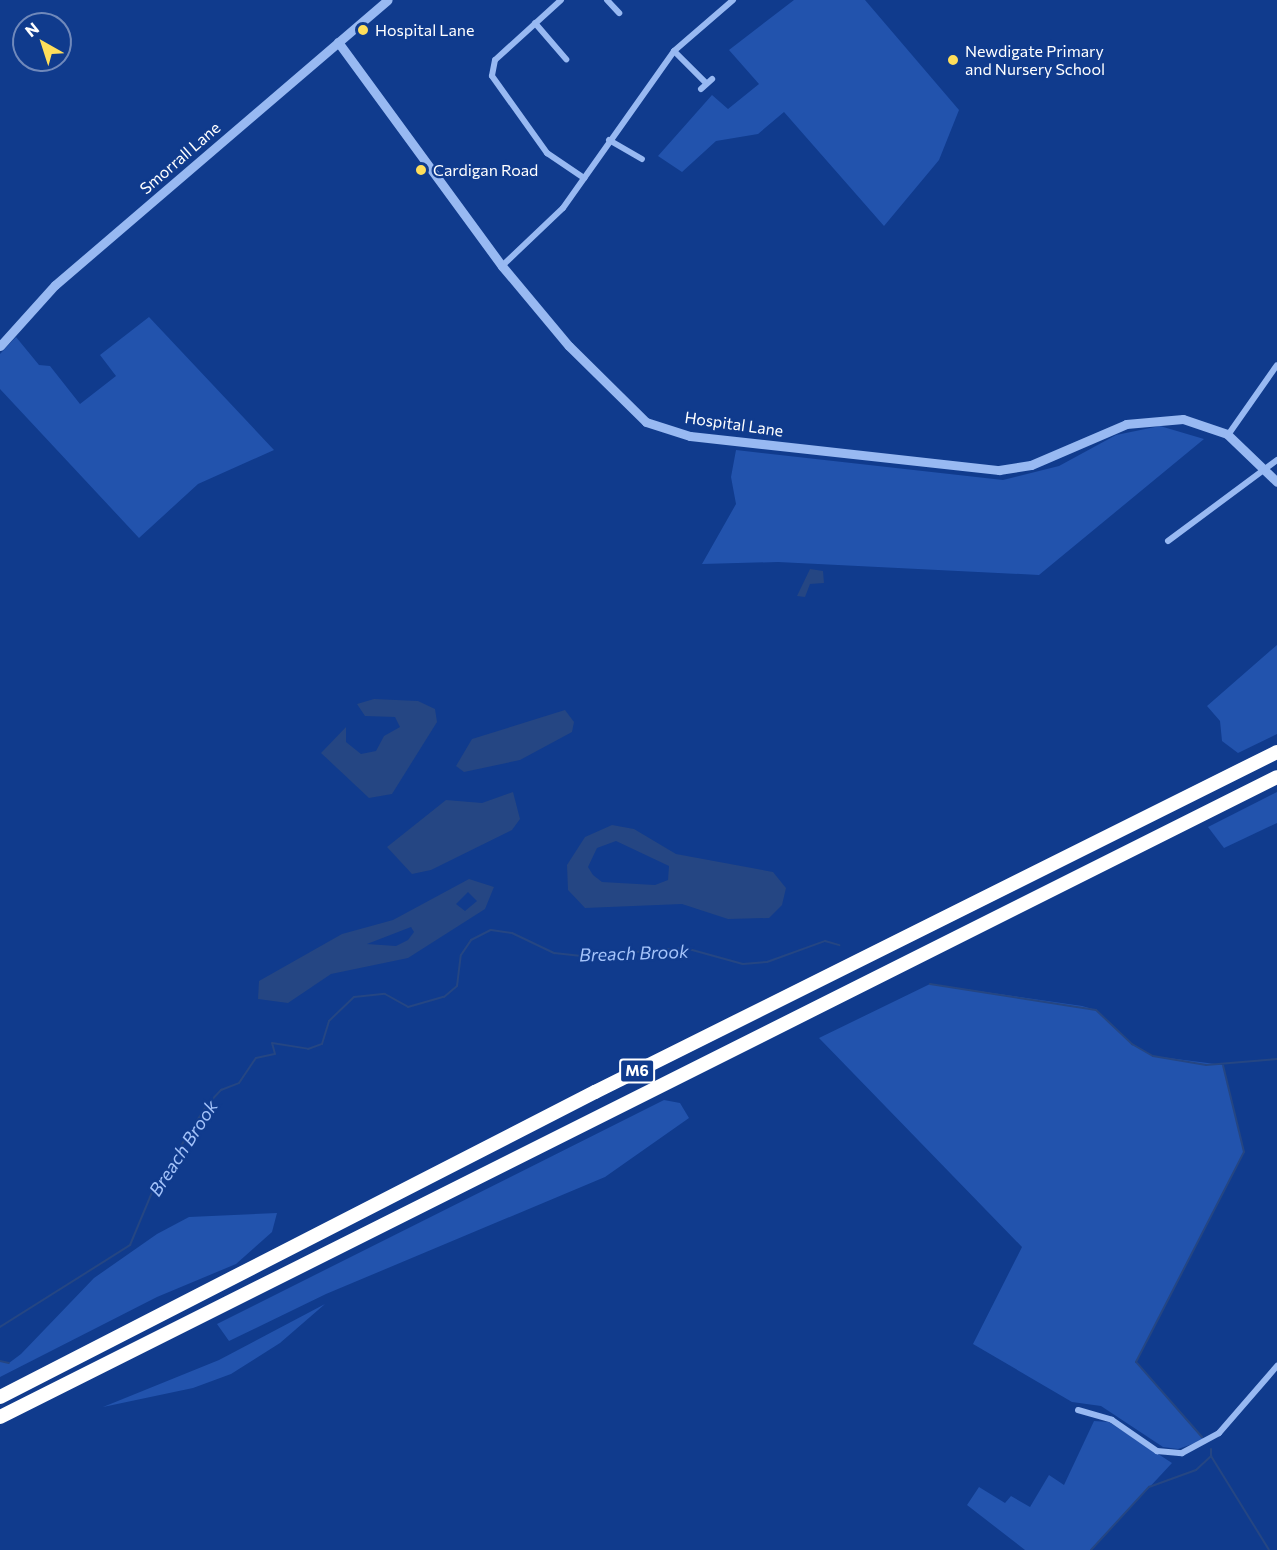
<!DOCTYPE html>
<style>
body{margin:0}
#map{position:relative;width:1277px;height:1550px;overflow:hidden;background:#103b8d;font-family:Commissioner,sans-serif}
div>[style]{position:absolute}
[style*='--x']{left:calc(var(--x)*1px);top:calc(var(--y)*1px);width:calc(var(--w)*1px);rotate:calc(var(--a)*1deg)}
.green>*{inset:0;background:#2253ad}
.water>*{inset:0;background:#254683}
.stream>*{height:2px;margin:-1px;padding:0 1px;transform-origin:1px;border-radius:1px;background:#254683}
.minor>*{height:6px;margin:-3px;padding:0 3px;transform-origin:3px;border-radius:3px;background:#98b9f2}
.tertiary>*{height:9px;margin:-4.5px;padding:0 4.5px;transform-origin:4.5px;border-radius:4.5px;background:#98b9f2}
.motorway>*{height:14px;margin:-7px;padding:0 7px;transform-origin:7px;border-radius:7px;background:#fff}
.dots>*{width:16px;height:16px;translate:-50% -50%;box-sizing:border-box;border:3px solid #103b8d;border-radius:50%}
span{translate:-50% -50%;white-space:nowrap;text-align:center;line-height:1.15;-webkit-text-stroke:4.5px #103b8d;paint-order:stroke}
.shield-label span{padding:2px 4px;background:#103b8d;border:2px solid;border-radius:4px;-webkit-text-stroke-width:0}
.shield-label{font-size:15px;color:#fff;font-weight:700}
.poi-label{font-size:16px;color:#fff}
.left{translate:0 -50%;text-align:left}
.street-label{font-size:16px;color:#fff}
.water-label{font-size:18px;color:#a4c3fa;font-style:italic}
.north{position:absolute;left:12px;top:12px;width:60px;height:60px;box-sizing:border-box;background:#103b8d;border:2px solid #7089bb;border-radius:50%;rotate:321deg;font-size:16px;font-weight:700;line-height:24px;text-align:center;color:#fff}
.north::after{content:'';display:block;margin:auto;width:21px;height:27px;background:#ffde5a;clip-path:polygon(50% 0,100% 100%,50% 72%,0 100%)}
</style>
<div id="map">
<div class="green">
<i style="clip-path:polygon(794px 0,865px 0,959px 110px,939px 160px,884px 226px,784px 112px,758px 134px,716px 141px,682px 172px,658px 156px,712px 95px,728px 109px,759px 84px,729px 50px)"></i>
<i style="clip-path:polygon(149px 317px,274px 450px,198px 484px,139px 538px,0 389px,0 354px,16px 337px,39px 365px,50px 366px,80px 404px,116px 376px,100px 355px)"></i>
<i style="clip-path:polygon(1160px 426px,1204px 439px,1039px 575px,778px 562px,702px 564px,736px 504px,731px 477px,736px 450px,1003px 480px,1059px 466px,1116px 435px)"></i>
<i style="clip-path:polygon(1277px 645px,1277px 734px,1238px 753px,1222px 741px,1220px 721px,1207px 706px)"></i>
<i style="clip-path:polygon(1277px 792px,1277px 823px,1224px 848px,1208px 827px)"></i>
<i style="clip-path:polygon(930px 984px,1082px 1006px,1096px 1010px,1132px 1044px,1153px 1056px,1223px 1065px,1244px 1152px,1136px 1362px,1204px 1440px,1178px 1449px,1163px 1447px,1101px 1406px,1072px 1402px,973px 1344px,1022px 1247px,819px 1038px)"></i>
<i style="clip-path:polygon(664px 1100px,680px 1103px,689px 1118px,605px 1177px,326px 1294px,229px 1341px,217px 1324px)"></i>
<i style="clip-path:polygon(277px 1213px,272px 1232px,236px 1264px,157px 1297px,0 1377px,0 1361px,9px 1363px,21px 1354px,94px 1278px,157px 1234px,189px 1217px)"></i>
<i style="clip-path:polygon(325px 1304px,280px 1343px,231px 1374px,193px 1388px,103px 1407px,219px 1360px)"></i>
<i style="clip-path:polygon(1094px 1421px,1109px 1422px,1172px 1463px,1091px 1550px,1025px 1550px,967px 1505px,979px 1487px,1005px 1503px,1011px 1496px,1030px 1507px,1049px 1475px,1064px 1485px)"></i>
</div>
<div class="water">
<i style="clip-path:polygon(810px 569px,823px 571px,824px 583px,810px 584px,805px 597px,797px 596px)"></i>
<i style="clip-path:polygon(374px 699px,418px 701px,435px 709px,437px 722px,392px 794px,369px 798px,321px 753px,346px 727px,346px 742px,361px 754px,376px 751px,384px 736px,400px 727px,395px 717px,365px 716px,357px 704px)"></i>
<i style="clip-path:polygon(565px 710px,574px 722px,572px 732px,520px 760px,464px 772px,456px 766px,472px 739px)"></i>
<i style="clip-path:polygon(513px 792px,520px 819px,512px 830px,431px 870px,412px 874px,387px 847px,446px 800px,482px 803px)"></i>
<i style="clip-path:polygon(evenodd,612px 825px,634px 829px,676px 854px,773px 872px,786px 888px,782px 905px,769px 918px,728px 919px,682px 904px,585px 908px,568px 890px,567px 865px,585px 837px,612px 825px,616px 841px,669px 866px,668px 880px,655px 885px,602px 882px,593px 875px,588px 867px,597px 848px,616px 841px)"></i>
<i style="clip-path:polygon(evenodd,469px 879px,494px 887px,485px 909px,408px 958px,331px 974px,288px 1003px,258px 999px,259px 981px,342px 934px,393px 920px,469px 879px,468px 892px,477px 901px,465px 911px,456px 904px,468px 892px,469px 879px,411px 927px,414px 932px,408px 940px,396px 946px,367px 944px,411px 927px)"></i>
</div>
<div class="stream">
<i style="--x:930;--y:984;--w:168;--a:8.9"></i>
<i style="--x:1096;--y:1010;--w:50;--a:43.4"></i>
<i style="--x:1132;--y:1044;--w:24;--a:30"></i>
<i style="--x:1153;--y:1056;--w:54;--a:9.6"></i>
<i style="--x:1206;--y:1065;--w:71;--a:-4.8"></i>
<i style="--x:0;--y:1327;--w:154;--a:-32.2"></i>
<i style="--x:130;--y:1245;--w:60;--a:-67.3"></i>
<i style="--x:153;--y:1190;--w:101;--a:-57.6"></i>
<i style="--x:207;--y:1105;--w:21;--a:-47"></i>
<i style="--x:221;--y:1090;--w:19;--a:-21"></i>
<i style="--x:239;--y:1083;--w:30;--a:-56"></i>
<i style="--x:256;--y:1058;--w:19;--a:-12"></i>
<i style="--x:275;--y:1054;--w:11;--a:-105"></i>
<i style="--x:272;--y:1043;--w:36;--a:9"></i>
<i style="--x:308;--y:1049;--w:15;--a:-20"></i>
<i style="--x:322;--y:1044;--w:24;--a:-73"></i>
<i style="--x:329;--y:1021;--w:35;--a:-44"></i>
<i style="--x:354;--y:997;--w:31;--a:-6"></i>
<i style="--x:385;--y:994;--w:26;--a:29"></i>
<i style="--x:408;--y:1007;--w:37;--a:-16"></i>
<i style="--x:444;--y:997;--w:17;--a:-40"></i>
<i style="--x:457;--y:986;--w:31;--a:-83"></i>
<i style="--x:461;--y:955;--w:18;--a:-56"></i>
<i style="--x:471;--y:940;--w:22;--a:-27"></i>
<i style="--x:491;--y:930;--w:21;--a:8"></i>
<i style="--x:512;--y:933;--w:47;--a:25.5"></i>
<i style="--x:554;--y:953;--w:30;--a:6"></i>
<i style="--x:584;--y:956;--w:101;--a:-4.5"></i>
<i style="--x:685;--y:948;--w:60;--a:15.4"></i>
<i style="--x:743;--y:964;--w:24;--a:-5"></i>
<i style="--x:767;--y:962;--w:62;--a:-19.9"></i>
<i style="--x:825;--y:941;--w:15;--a:16"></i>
<i style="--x:0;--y:1361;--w:9;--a:13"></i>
<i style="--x:1202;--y:1437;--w:100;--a:-131.3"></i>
<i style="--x:1136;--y:1362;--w:236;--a:-62.8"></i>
<i style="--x:1244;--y:1152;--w:89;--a:-103.6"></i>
<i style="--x:1211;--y:1456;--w:110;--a:58.3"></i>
<i style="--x:1091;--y:1550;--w:86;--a:-47.4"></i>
<i style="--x:1149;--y:1487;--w:50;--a:-19.9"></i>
<i style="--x:1196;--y:1470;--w:21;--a:-43"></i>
<i style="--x:1211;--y:1456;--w:7;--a:-90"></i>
</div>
<div class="minor">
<i style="--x:561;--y:0;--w:89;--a:137.7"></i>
<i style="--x:495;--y:60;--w:16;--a:101"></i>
<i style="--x:492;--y:76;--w:95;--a:54.5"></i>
<i style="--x:547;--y:153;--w:45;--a:34"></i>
<i style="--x:607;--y:0;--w:18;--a:47"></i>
<i style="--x:535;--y:23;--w:48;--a:49.3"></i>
<i style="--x:674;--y:51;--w:44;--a:45"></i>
<i style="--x:701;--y:89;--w:15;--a:-42"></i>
<i style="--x:609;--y:140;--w:38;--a:30"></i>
<i style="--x:502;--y:266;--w:84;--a:-43.6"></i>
<i style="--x:563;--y:208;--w:192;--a:-54.7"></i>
<i style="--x:674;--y:51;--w:78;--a:-40.8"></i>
<i style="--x:1228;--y:435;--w:85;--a:-55"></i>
<i style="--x:1168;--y:541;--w:136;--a:-36.6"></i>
<i style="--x:1078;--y:1410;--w:35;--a:16"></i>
<i style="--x:1112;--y:1420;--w:55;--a:34.6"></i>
<i style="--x:1157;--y:1451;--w:25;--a:5"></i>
<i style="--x:1182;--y:1453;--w:42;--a:-28.4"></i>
<i style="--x:1219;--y:1433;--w:89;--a:-49.1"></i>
</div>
<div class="tertiary">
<i style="--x:338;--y:42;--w:278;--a:53.8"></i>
<i style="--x:502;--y:266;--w:104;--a:50.1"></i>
<i style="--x:569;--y:346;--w:108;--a:44.6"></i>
<i style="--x:646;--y:422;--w:46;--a:17.7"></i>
<i style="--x:690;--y:436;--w:311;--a:6.3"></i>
<i style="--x:999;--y:470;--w:32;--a:-9"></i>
<i style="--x:1031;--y:465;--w:103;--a:-23.3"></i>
<i style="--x:1126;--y:424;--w:57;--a:-5"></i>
<i style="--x:1183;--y:419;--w:46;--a:18.8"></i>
<i style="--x:1227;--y:434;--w:69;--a:43.8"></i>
<i style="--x:0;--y:346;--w:82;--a:-48"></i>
<i style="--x:55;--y:285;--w:438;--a:-40.6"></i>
</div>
<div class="motorway">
<i style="--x:0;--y:1397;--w:669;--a:-27.14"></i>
<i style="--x:595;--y:1092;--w:762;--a:-26.5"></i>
<i style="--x:0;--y:1417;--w:1428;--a:-26.62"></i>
</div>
<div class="dots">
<i style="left:363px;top:30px;background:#ffde5a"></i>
<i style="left:953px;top:60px;background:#ffde5a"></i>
<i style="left:421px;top:170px;background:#ffde5a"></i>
</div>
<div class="shield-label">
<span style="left:637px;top:1071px">M6</span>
</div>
<div class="poi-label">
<span class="left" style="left:375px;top:30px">Hospital Lane</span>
<span class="left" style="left:965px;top:60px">Newdigate Primary<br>and Nursery School</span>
<span class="left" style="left:433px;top:170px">Cardigan Road</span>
</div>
<div class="street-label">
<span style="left:180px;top:158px;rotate:-41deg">Smorrall Lane</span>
<span style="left:734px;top:424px;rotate:8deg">Hospital Lane</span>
</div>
<div class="water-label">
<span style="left:634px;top:953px;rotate:-2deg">Breach Brook</span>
<span style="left:183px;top:1148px;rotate:-57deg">Breach Brook</span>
</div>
<div class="north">N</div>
</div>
